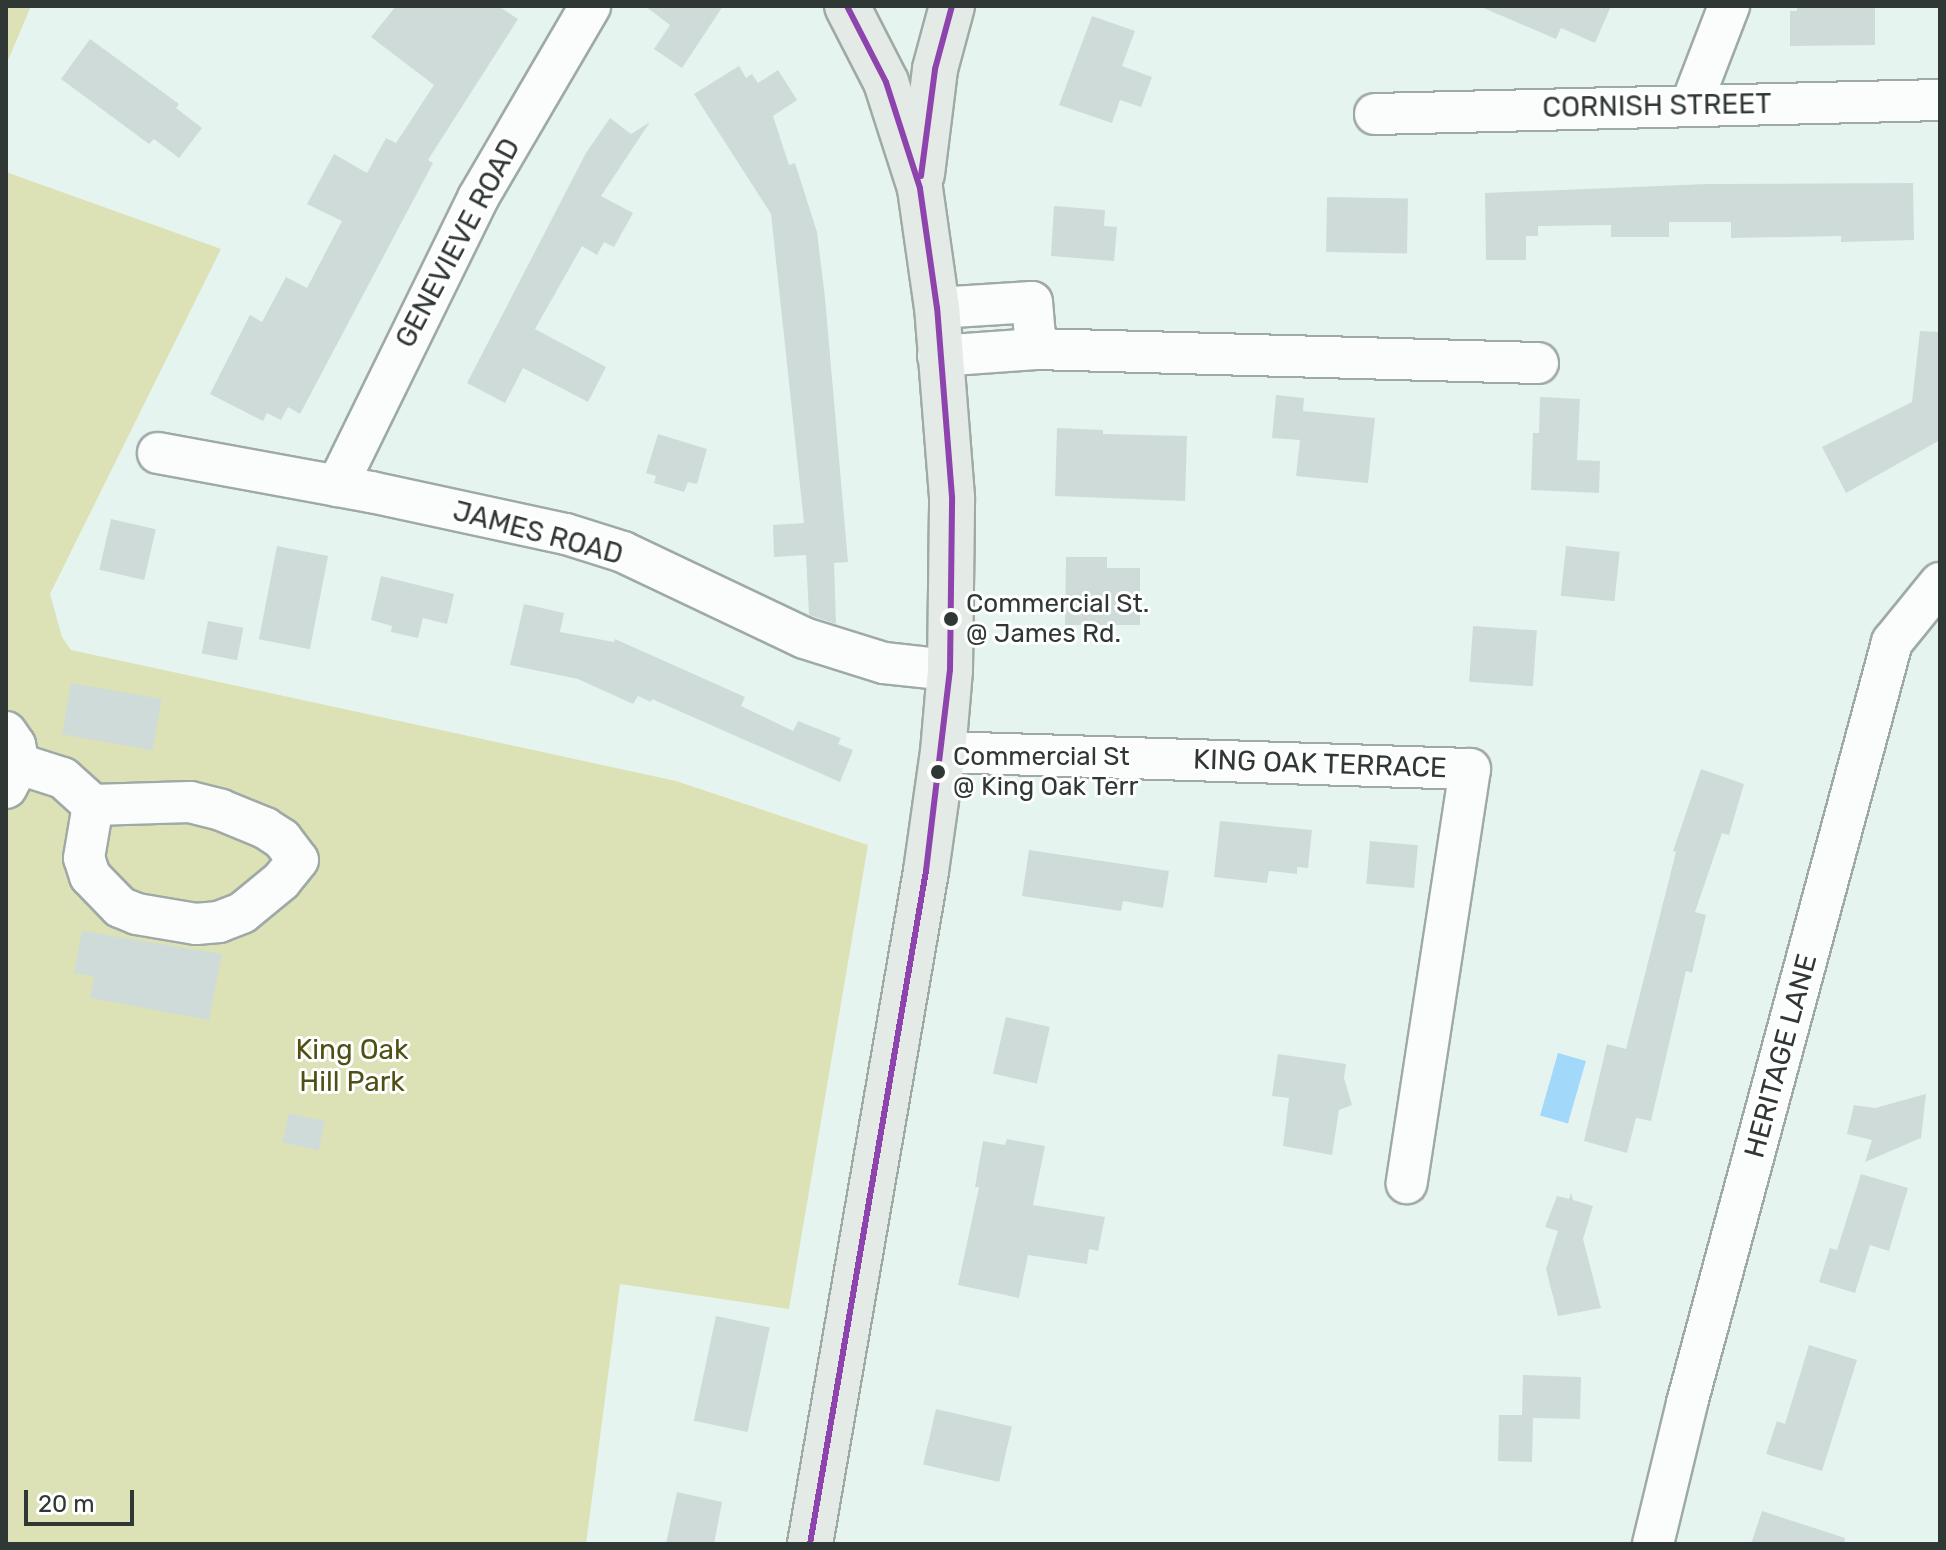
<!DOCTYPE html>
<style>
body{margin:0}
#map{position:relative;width:1946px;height:1550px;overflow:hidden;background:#e6f4ef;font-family:Rubik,sans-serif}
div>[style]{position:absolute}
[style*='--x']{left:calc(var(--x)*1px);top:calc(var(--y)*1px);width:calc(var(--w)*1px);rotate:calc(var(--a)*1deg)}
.green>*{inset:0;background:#dce2b6}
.water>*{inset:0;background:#a2d8fa;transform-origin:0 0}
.building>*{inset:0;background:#cfdbd9;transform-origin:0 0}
.roads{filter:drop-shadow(2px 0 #9faaa6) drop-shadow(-2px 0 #9faaa6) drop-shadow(0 2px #9faaa6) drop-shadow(0 -2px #9faaa6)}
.minor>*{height:40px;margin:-20px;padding:0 20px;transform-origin:20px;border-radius:20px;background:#fbfdfd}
.major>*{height:44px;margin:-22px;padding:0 22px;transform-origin:22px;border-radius:22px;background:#e4eae6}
.bus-1>*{height:6px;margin:-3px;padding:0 3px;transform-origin:3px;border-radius:3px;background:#8e44ad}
.dots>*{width:22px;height:22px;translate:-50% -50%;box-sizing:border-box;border:4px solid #fff;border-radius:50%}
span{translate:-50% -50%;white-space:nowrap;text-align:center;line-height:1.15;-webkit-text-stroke:6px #fff;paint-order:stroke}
.bus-label{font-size:26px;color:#2f3835}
.left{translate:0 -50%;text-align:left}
.street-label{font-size:28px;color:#2f3835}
.park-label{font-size:28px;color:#504f15}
.frame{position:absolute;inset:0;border:8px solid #2f3835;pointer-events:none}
.scale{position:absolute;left:24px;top:1490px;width:110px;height:36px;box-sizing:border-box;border:4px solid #2f3835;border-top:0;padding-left:10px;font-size:24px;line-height:28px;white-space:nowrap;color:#2f3835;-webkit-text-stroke:6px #fff;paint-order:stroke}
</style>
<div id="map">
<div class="green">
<i style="clip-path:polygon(6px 6px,31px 6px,6px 65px)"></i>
<i style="clip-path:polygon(6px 172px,221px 249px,50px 594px,62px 637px,71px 650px,676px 781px,868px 845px,789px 1309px,620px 1284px,586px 1544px,6px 1544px)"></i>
</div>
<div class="water">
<i style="left:1558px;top:1053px;width:29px;height:65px;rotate:16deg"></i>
</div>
<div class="building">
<i style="clip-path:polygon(396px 6px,498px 6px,518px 19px,428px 160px,433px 163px,300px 414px,288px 407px,281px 420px,267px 413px,263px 421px,210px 394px,250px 315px,262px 322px,286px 277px,307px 288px,342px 221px,307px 204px,334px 154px,367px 173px,386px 138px,396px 143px,434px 85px,371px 37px)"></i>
<i style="clip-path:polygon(645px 6px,723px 6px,682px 68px,654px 49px,670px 25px)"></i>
<i style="clip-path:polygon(1479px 6px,1611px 6px,1595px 43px,1561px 28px,1556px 39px)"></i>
<i style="clip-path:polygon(1797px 6px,1875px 8px,1875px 45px,1790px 46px,1790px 11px,1797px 11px)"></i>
<i style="clip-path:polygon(1092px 16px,1135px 31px,1122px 66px,1152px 77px,1141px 107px,1120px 100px,1112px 123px,1059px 105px)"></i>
<i style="clip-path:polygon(90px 39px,179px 104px,176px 108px,202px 128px,179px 158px,154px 139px,149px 144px,61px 79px)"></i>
<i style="clip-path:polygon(739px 66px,746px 78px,752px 74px,758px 83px,778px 70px,797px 100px,773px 116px,789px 165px,795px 163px,817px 232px,825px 298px,848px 562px,834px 563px,836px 624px,809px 615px,806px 555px,774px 557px,773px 525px,804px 523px,771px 214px,694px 94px)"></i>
<i style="clip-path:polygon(610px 118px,631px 134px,650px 122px,601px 196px,633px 213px,614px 247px,604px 242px,597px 255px,582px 246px,535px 329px,606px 367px,588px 402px,523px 368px,505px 403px,467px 383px,586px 153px)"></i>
<i style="clip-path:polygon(1913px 183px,1914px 240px,1841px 242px,1841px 236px,1731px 238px,1731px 222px,1669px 222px,1669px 237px,1611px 237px,1611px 225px,1538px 226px,1538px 236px,1526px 236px,1526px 260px,1486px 260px,1485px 193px,1707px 184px)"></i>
<i style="left:1327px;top:197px;width:81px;height:55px;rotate:1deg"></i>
<i style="clip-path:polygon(1054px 206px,1105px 210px,1104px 226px,1117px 227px,1114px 261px,1051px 256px)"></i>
<i style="clip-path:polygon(1920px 331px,1940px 332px,1940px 440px,1846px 493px,1822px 447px,1912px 402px)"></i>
<i style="clip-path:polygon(1276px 395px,1304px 398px,1303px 411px,1375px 418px,1368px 483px,1296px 476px,1300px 440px,1272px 438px)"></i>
<i style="clip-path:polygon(1540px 397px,1580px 399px,1577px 460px,1600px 461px,1599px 493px,1531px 490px,1533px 433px,1539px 433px)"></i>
<i style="clip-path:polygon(1057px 428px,1103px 430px,1103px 434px,1187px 436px,1185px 501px,1055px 496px)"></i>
<i style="clip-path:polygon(658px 434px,707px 449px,697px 484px,688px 482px,684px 492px,654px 483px,656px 476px,646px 473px)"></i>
<i style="left:111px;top:519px;width:46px;height:52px;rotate:13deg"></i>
<i style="left:277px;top:546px;width:52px;height:95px;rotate:11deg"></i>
<i style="left:1566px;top:546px;width:54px;height:50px;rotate:6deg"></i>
<i style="clip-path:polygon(1066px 557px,1107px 557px,1107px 568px,1140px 568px,1140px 625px,1065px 625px)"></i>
<i style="clip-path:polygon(381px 576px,454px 594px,447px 624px,423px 618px,418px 638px,391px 632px,392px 626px,371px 620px)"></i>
<i style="clip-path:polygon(524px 604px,564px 613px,560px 632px,614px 642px,615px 639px,745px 697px,741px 706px,793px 731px,798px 721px,841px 738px,838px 744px,853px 750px,840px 782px,652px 699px,651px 702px,638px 696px,633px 704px,578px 679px,510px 665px)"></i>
<i style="left:208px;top:621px;width:36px;height:33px;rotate:11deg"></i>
<i style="left:1473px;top:626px;width:64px;height:56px;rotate:4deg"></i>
<i style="left:71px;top:683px;width:92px;height:52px;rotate:10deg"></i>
<i style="clip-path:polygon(1701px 769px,1744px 784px,1729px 835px,1722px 833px,1695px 912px,1706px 915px,1692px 973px,1686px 971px,1651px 1121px,1636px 1118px,1627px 1153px,1584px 1141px,1607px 1044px,1626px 1049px,1676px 852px,1673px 851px)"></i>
<i style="clip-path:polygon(1220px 821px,1312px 830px,1308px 868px,1297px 867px,1297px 874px,1269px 871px,1267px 883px,1214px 877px)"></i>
<i style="left:1370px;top:841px;width:48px;height:43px;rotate:5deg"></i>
<i style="clip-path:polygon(1029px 850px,1169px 871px,1163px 908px,1123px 901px,1121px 911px,1022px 896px)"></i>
<i style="clip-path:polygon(82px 931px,222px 954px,209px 1020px,90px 998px,94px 977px,74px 973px)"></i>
<i style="left:1006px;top:1017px;width:45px;height:58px;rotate:13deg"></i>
<i style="clip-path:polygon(1278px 1054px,1346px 1064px,1344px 1078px,1352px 1105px,1339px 1110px,1332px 1155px,1283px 1146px,1289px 1098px,1272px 1096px)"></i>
<i style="clip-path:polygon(1926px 1094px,1921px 1138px,1865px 1162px,1872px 1140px,1847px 1134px,1854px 1105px,1875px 1108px)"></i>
<i style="left:289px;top:1113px;width:37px;height:30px;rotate:13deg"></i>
<i style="clip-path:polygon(1007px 1139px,1045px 1146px,1033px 1205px,1105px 1217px,1098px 1251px,1089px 1249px,1087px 1264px,1028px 1255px,1019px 1298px,958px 1285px,979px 1187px,975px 1187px,983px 1141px,1005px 1145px)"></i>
<i style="clip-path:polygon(1861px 1174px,1908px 1188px,1889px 1251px,1870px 1245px,1855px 1293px,1819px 1282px,1830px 1248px,1837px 1250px)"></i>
<i style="clip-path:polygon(1571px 1193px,1573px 1200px,1593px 1206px,1583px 1239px,1601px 1308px,1558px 1316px,1546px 1269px,1558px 1231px,1545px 1227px,1557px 1196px,1569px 1199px)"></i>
<i style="left:716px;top:1316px;width:55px;height:107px;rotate:12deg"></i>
<i style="clip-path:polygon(1809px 1345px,1857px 1360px,1822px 1471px,1766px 1454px,1777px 1421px,1785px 1424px)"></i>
<i style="clip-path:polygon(1523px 1375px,1581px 1377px,1580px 1419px,1533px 1418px,1532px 1462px,1498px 1461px,1499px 1415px,1522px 1415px)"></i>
<i style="left:936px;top:1409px;width:78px;height:57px;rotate:13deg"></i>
<i style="clip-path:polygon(677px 1492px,722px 1502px,714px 1544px,666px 1544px)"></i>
<i style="clip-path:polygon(1762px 1511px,1845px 1538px,1844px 1544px,1751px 1544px)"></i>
</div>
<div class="roads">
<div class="minor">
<i style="--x:1691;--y:105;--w:106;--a:-69"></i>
<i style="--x:1375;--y:114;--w:565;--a:-1.42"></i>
<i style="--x:937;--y:308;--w:95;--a:-3.6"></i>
<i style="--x:1032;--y:302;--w:47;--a:85.1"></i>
<i style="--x:938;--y:356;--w:98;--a:-4.1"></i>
<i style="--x:1036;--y:349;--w:502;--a:1.6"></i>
<i style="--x:158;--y:453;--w:217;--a:10.4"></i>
<i style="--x:371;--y:492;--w:199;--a:12.2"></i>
<i style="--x:566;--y:534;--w:60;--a:17.5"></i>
<i style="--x:623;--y:552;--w:200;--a:25.4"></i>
<i style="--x:804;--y:638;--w:84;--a:17.4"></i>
<i style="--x:884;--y:663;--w:66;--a:6.1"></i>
<i style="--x:337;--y:486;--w:321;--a:-63.9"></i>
<i style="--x:478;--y:198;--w:222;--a:-59.7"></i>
<i style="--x:6;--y:732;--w:16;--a:55"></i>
<i style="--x:15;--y:745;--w:19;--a:78"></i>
<i style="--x:19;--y:764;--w:27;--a:118"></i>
<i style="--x:943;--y:752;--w:527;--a:1.85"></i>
<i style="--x:1470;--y:769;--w:419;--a:98.7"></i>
<i style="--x:19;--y:764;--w:46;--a:17.7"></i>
<i style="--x:63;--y:778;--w:40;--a:42"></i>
<i style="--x:93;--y:805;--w:97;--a:-1.8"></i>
<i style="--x:190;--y:802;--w:32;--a:14"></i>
<i style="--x:221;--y:810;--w:48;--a:22.2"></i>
<i style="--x:265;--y:828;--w:20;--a:33"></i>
<i style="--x:282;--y:839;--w:26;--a:53"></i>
<i style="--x:298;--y:860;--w:27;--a:129"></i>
<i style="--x:281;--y:881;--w:50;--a:140.6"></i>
<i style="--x:242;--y:913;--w:25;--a:159"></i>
<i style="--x:219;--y:922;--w:23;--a:175"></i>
<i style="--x:196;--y:924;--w:60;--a:-170.4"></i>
<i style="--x:137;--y:914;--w:18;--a:-158"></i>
<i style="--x:120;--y:907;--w:43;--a:-134.1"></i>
<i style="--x:90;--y:876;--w:19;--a:-108"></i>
<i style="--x:84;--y:858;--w:54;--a:-80.4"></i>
<i style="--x:1653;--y:1544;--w:145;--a:-76.4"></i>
<i style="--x:1687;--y:1403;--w:788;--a:-74.92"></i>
<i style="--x:1892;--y:642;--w:76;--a:-50.9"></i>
</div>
<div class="major">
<i style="--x:922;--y:174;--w:106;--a:-82.9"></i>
<i style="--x:935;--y:69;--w:65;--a:-74.9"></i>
<i style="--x:810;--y:1544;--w:683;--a:-80.22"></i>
<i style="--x:926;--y:871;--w:120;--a:-81.9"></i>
<i style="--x:943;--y:752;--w:82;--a:-85.1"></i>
<i style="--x:950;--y:670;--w:173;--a:-89.3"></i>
<i style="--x:952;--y:497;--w:190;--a:-94.5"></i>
<i style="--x:937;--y:308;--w:121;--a:-98.1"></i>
<i style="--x:920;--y:188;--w:111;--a:-107.8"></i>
<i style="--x:886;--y:82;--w:85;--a:-117.2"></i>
</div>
</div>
<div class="bus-1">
<i style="--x:921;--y:176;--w:108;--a:-82.5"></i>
<i style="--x:935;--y:69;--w:65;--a:-74.9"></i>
<i style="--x:810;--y:1544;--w:683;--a:-80.22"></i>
<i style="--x:926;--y:871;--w:202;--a:-83.2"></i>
<i style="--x:950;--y:670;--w:173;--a:-89.3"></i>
<i style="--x:952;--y:497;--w:190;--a:-94.5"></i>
<i style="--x:937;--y:308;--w:121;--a:-98.1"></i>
<i style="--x:920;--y:188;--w:111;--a:-107.8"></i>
<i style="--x:886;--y:82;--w:85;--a:-117.2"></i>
</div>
<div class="dots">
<i style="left:951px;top:619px;background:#2f3835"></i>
<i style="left:938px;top:772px;background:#2f3835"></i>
</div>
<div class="bus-label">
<span class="left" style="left:966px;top:619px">Commercial St.<br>@ James Rd.</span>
<span class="left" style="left:953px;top:772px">Commercial St<br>@ King Oak Terr</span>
</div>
<div class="street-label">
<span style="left:1657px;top:106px;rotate:-1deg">CORNISH STREET</span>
<span style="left:458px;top:243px;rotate:-62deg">GENEVIEVE ROAD</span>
<span style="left:538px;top:533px;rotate:15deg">JAMES ROAD</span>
<span style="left:1320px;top:764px;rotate:2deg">KING OAK TERRACE</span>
<span style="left:1781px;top:1056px;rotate:-75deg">HERITAGE LANE</span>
</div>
<div class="park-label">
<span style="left:352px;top:1066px">King Oak<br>Hill Park</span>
</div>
<div class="frame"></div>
<div class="scale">20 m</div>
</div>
